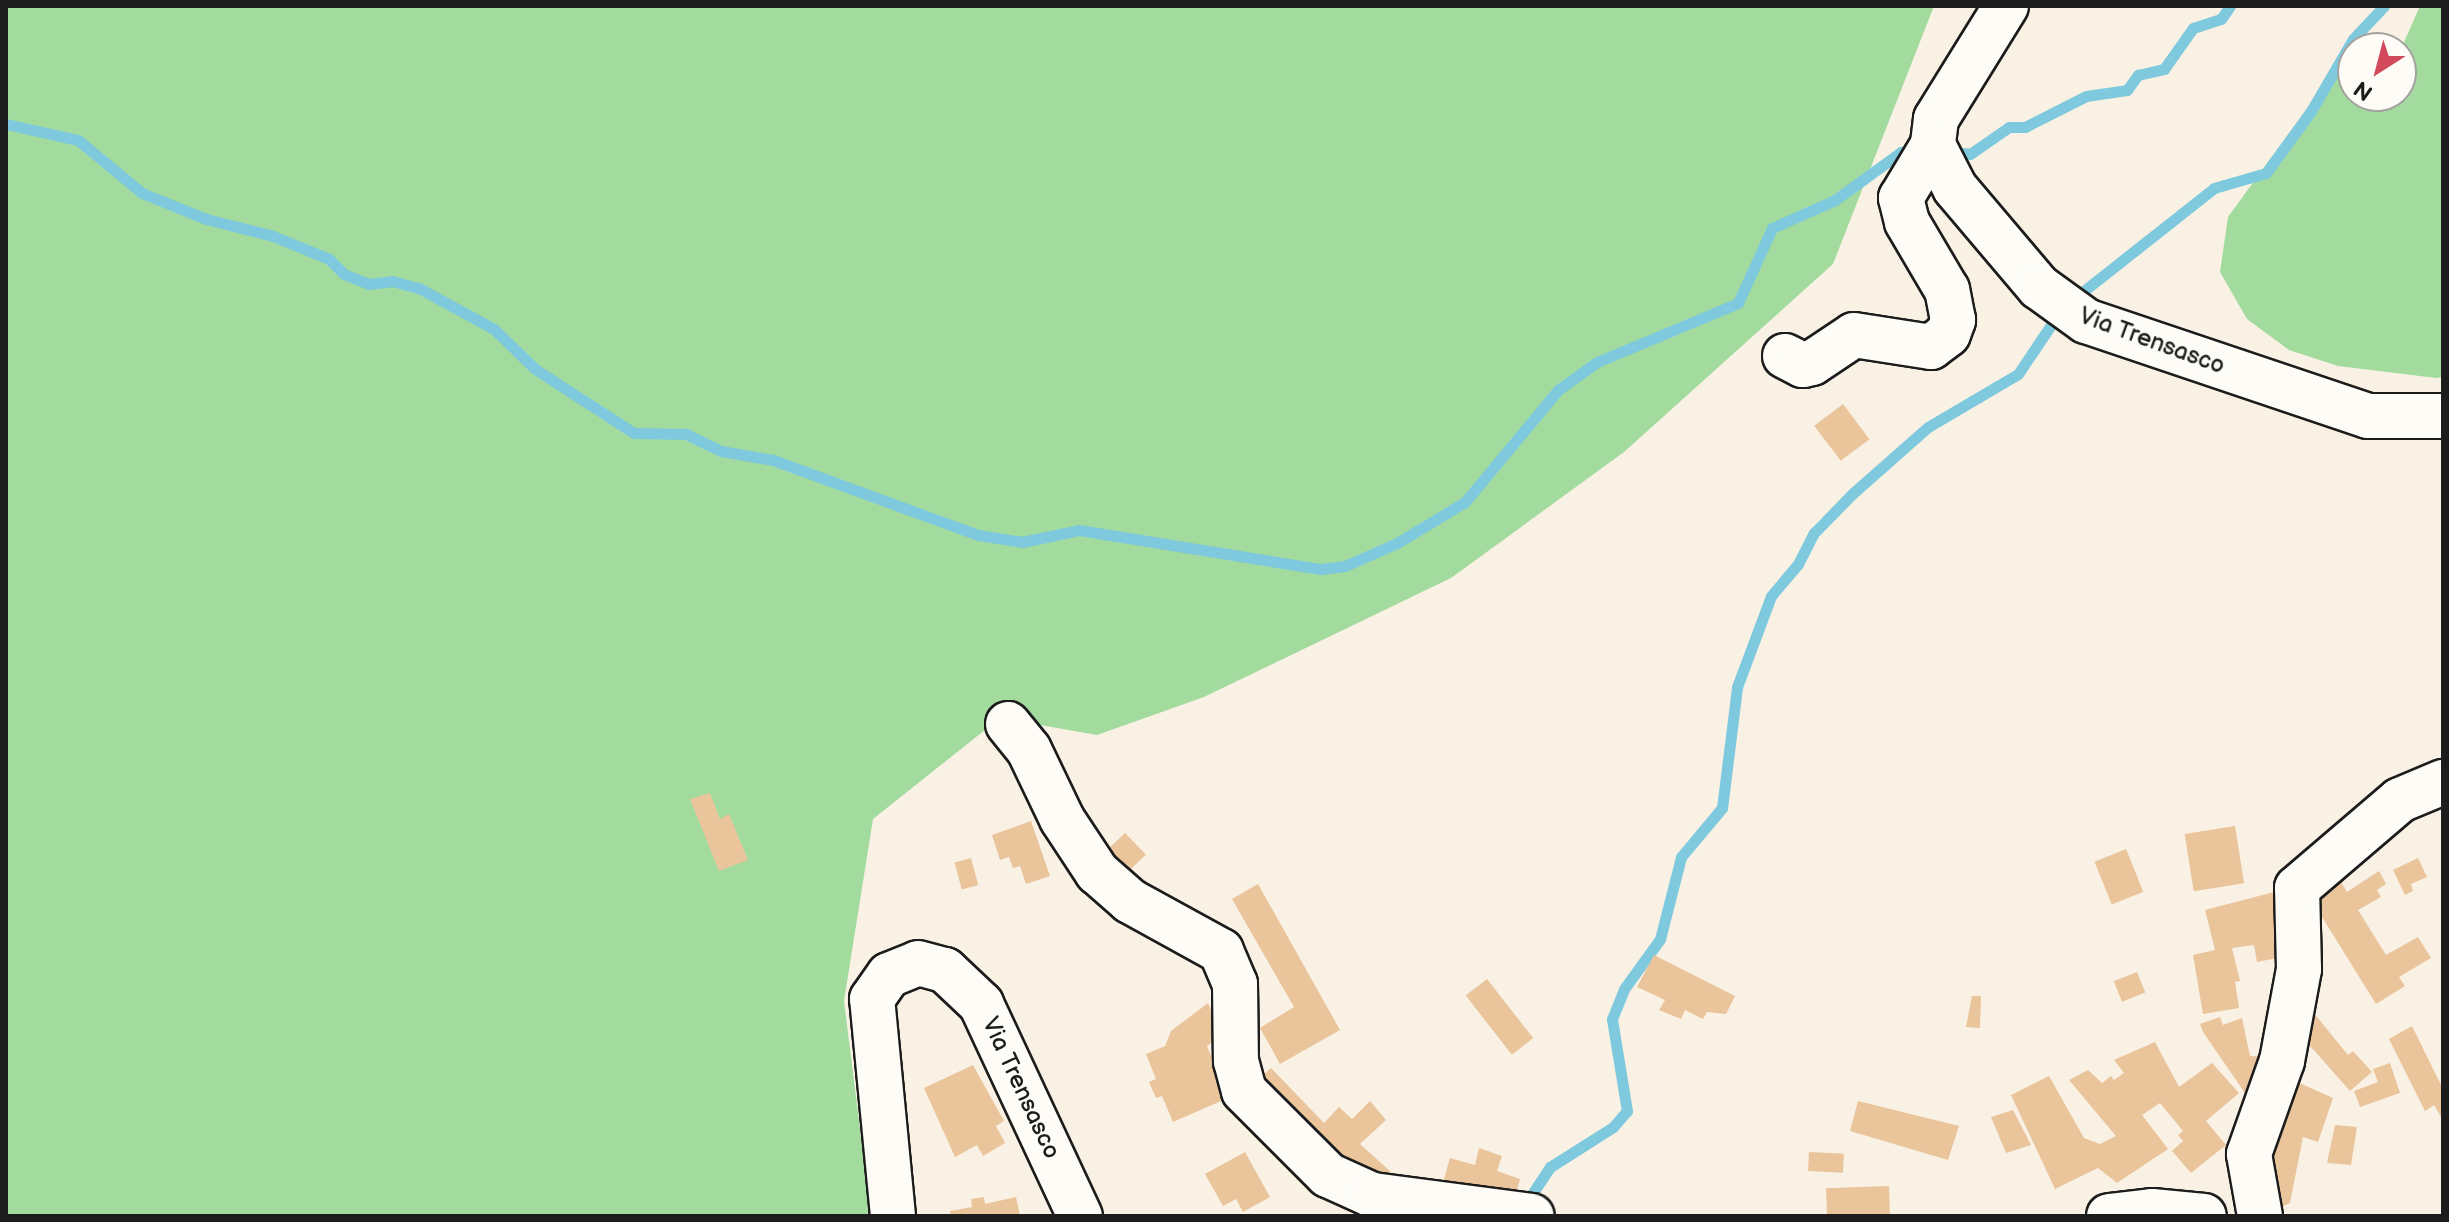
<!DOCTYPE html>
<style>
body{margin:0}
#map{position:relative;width:2449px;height:1222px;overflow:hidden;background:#f9f1e4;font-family:"Balsamiq Sans",sans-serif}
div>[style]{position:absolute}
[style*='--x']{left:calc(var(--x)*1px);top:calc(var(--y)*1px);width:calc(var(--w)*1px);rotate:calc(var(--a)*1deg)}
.green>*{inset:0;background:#a3db9f}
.stream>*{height:11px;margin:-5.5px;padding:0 5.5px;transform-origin:5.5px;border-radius:5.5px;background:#7ec9dd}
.building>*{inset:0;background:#eac49a;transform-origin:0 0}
.roads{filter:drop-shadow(2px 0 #1c1c1c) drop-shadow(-2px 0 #1c1c1c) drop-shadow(0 2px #1c1c1c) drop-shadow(0 -2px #1c1c1c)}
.minor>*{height:44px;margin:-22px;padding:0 22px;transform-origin:22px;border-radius:22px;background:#fdfcf7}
.major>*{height:44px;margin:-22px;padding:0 22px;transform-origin:22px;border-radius:22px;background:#fdfcf7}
span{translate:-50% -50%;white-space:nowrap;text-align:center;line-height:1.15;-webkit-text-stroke:6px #fdfcf7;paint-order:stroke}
.street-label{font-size:24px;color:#1c1c1c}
.frame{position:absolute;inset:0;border:8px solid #1c1c1c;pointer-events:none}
.north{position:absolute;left:2337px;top:32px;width:80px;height:80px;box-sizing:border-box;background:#fdfcf7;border:2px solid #a3a29f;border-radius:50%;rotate:216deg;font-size:22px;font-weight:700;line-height:32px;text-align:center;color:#1c1c1c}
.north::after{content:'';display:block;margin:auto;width:28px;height:36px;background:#d1495b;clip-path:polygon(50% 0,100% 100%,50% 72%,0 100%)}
</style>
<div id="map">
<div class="green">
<i style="clip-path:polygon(6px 6px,1934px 6px,1833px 264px,1624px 452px,1451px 578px,1204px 697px,1097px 735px,1000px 718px,873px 819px,844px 1001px,871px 1216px,6px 1216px)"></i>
<i style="clip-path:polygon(2420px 6px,2443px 6px,2443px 377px,2436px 378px,2338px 366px,2289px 350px,2247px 319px,2220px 272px,2228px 217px,2351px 48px,2353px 96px,2401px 96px,2401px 49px)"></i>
</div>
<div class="stream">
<i style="--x:6;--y:124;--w:74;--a:12.5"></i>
<i style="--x:78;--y:140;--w:83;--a:39.6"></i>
<i style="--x:142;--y:193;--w:69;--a:22.1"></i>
<i style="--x:206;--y:219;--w:69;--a:14.2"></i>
<i style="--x:273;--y:236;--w:61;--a:22.3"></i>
<i style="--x:329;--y:259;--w:21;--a:45"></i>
<i style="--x:344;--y:274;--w:27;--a:22"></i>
<i style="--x:369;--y:284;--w:23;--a:-7"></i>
<i style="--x:392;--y:281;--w:28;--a:15"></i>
<i style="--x:419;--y:288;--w:85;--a:28.7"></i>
<i style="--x:494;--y:329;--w:57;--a:44.3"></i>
<i style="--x:535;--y:369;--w:118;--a:32.9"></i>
<i style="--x:634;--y:433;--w:52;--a:1.1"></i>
<i style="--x:686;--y:434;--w:39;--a:26"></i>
<i style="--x:721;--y:451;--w:53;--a:9.8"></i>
<i style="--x:773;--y:460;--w:218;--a:20.1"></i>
<i style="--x:978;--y:535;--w:45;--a:9"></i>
<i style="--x:1022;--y:542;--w:58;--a:-11.9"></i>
<i style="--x:1079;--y:530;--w:245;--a:9.2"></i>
<i style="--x:1321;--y:569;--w:24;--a:-7"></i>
<i style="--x:1345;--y:566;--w:57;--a:-23.9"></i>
<i style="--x:1397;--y:543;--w:79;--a:-31.1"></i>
<i style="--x:1465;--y:502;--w:146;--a:-50.3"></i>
<i style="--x:1558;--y:390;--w:48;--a:-35.7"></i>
<i style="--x:1597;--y:362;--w:153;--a:-22.7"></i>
<i style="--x:1738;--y:303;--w:82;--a:-65.6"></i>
<i style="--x:1772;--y:228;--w:69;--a:-24"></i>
<i style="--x:1835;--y:200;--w:82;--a:-36"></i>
<i style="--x:1901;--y:152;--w:15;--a:0"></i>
<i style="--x:1949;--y:152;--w:21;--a:5"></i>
<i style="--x:1970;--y:154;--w:47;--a:-34.7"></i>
<i style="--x:2009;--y:127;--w:16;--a:0"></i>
<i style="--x:2025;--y:127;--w:68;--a:-26.9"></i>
<i style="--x:2086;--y:96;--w:41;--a:-8.3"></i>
<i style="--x:2127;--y:90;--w:19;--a:-54"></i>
<i style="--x:2138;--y:75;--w:27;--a:-13"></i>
<i style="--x:2164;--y:69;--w:50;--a:-54.7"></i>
<i style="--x:2193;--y:28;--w:29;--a:-18"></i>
<i style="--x:2221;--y:19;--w:16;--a:-55"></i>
<i style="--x:2071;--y:301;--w:182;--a:-38.3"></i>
<i style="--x:2214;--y:188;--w:54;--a:-16.1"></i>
<i style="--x:2266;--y:173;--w:77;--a:-54"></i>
<i style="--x:2311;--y:111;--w:83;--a:-59.7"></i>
<i style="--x:2353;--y:39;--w:45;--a:-46.8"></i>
<i style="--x:1524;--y:1206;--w:47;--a:-56.3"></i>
<i style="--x:1550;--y:1167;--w:75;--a:-32.4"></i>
<i style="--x:1613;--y:1127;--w:21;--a:-49"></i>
<i style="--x:1627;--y:1111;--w:93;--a:-99.3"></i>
<i style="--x:1612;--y:1019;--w:32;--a:-68"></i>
<i style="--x:1624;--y:989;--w:62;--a:-54.2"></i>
<i style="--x:1660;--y:939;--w:85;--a:-75.6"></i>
<i style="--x:1681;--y:857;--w:64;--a:-50.1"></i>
<i style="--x:1722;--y:808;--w:122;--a:-82.9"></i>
<i style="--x:1737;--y:687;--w:97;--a:-69.5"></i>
<i style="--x:1771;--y:596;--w:42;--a:-49.8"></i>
<i style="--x:1798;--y:564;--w:35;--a:-63"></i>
<i style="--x:1814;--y:533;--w:54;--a:-45.7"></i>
<i style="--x:1852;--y:494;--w:101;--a:-41.4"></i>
<i style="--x:1928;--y:427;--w:104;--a:-30.5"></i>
<i style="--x:2018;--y:374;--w:73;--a:-56.1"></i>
</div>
<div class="building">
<i style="left:1843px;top:404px;width:44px;height:36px;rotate:53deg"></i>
<i style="clip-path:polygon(710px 793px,720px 819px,729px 814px,748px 860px,719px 871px,690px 799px)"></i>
<i style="clip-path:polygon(1031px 821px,1050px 876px,1026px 884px,1020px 866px,1013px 868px,1009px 857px,1000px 860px,992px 835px)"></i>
<i style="left:2235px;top:826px;width:58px;height:51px;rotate:81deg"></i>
<i style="left:1125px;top:833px;width:30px;height:30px;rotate:46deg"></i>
<i style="left:2126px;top:849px;width:46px;height:34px;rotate:68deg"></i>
<i style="left:971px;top:858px;width:28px;height:17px;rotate:75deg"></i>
<i style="clip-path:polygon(2418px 858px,2427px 877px,2411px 884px,2413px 891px,2405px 895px,2393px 870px)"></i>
<i style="clip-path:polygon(2334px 871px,2347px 892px,2379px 871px,2386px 884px,2377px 890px,2381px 897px,2358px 910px,2386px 955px,2418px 937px,2431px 958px,2399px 977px,2405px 986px,2376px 1004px,2304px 888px)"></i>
<i style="clip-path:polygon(1258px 884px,1340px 1030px,1280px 1064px,1260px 1028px,1294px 1007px,1232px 899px)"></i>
<i style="clip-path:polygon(2282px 890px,2282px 957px,2257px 962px,2254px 945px,2232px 948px,2240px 981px,2235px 982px,2239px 1008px,2203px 1014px,2193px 955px,2215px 950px,2205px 910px)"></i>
<i style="clip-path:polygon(1654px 955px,1735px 996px,1726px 1014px,1707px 1012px,1703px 1019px,1685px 1010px,1681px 1019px,1659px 1010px,1665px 1000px,1637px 987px)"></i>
<i style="left:2137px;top:972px;width:22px;height:25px;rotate:68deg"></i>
<i style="left:1487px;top:979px;width:75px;height:27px;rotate:52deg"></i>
<i style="clip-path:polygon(1972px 996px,1981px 996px,1980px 1028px,1966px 1027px)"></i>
<i style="clip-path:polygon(2304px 1001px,2348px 1055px,2353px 1051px,2372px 1072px,2350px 1091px,2296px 1030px)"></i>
<i style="clip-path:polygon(1208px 1003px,1222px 1035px,1207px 1046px,1228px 1098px,1173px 1122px,1162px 1096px,1156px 1098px,1149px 1082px,1156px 1079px,1146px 1054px,1165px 1046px,1171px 1031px)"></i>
<i style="clip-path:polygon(2220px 1017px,2223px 1025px,2242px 1018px,2250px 1056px,2275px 1057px,2247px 1096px,2203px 1032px,2200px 1024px)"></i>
<i style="clip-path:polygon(2412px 1026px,2443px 1089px,2443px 1120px,2434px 1105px,2425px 1111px,2389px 1039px)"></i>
<i style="clip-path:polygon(2155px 1042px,2179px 1087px,2212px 1063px,2239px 1093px,2206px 1121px,2226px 1145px,2191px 1173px,2172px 1151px,2183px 1141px,2178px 1135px,2183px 1131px,2160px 1103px,2142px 1115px,2168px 1149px,2117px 1183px,2098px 1168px,2055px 1189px,2011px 1095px,2049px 1076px,2084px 1138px,2100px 1144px,2116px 1136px,2069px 1080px,2088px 1070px,2102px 1083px,2111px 1076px,2114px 1080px,2124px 1073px,2114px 1060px)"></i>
<i style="clip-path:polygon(2390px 1063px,2400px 1093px,2360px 1107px,2354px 1091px,2378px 1082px,2373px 1069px)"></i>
<i style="clip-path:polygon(973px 1065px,1004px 1121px,996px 1126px,1005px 1143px,983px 1156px,977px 1145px,955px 1157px,924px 1088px)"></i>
<i style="clip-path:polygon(1271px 1068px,1324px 1123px,1339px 1107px,1352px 1119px,1370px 1101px,1386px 1120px,1360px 1144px,1391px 1172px,1378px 1184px,1367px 1182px,1251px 1086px)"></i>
<i style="clip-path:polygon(2284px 1076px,2333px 1098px,2318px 1142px,2303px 1137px,2290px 1203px,2270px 1212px,2263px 1191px)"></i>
<i style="clip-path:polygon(1858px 1101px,1959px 1126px,1948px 1160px,1850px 1131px)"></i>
<i style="clip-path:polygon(2013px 1110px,2031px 1145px,2006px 1153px,1991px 1117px)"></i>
<i style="clip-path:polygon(2335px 1125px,2357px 1127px,2351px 1165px,2327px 1163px)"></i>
<i style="clip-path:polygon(1479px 1148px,1502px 1156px,1497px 1171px,1520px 1179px,1513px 1204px,1440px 1193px,1450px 1158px,1475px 1165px)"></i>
<i style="clip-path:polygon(1245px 1152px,1270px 1197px,1243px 1212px,1236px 1199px,1223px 1206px,1205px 1174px)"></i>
<i style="left:1809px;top:1152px;width:35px;height:19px;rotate:3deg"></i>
<i style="left:1889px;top:1186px;width:28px;height:63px;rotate:88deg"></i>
<i style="clip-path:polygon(984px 1197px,985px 1204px,1016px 1197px,1020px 1216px,951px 1216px,950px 1211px,972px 1207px,971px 1199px)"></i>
</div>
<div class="roads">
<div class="minor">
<i style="--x:1785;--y:356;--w:20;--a:27"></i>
<i style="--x:1803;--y:365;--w:9;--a:-13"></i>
<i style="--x:1812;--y:363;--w:50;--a:-33.7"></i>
<i style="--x:1854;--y:335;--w:78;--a:8.9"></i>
<i style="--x:1931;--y:347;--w:21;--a:-37"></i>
<i style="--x:1948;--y:334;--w:15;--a:-70"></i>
<i style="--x:1953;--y:320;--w:31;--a:-101"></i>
<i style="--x:1947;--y:290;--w:79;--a:-120.5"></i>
<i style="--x:1907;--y:222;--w:25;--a:-104"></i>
<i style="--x:1901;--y:198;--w:62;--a:-58.9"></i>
<i style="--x:1008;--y:724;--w:33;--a:51"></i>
<i style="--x:1029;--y:750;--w:76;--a:64.4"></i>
<i style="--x:1062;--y:819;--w:64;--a:56.6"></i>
<i style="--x:1097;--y:872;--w:44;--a:41.3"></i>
<i style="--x:1130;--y:901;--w:104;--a:28.8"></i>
<i style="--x:1221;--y:951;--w:36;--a:67"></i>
<i style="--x:1235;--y:984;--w:77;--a:89.3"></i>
<i style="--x:1236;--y:1061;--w:31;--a:75"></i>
<i style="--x:1244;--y:1091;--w:119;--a:45"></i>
<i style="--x:1328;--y:1175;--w:48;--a:24.4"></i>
<i style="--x:1372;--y:1195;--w:161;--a:7.5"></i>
<i style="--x:2109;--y:1216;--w:43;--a:-6.6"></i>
<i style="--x:2152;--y:1211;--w:52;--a:5.5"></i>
<i style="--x:2260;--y:1216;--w:63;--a:-100.1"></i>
<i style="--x:2249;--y:1154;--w:99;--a:-70.5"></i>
<i style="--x:2282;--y:1061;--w:94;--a:-79.5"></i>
<i style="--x:2299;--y:969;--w:81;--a:-91.4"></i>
<i style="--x:2297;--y:888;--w:135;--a:-40.5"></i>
<i style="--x:2400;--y:800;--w:47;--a:-22.7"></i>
</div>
<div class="major">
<i style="--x:2006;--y:6;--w:133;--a:121.8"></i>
<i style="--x:1936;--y:119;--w:26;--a:97"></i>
<i style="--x:1933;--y:145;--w:48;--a:62.9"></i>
<i style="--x:1955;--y:188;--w:130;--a:49.7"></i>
<i style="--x:2039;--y:287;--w:58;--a:35.9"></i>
<i style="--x:2086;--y:321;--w:298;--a:18.6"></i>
<i style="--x:2368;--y:416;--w:75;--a:0"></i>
<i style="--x:893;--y:1216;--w:218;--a:-95.5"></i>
<i style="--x:872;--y:999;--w:29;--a:-55"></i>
<i style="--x:889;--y:975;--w:31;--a:-22"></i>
<i style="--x:918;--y:963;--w:28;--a:15"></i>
<i style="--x:945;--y:970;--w:50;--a:43.4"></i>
<i style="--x:981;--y:1004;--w:234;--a:65"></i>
</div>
</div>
<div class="street-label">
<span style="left:2152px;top:341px;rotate:20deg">Via Trensasco</span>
<span style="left:1021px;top:1088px;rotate:65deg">Via Trensasco</span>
</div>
<div class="frame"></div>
<div class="north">N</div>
</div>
